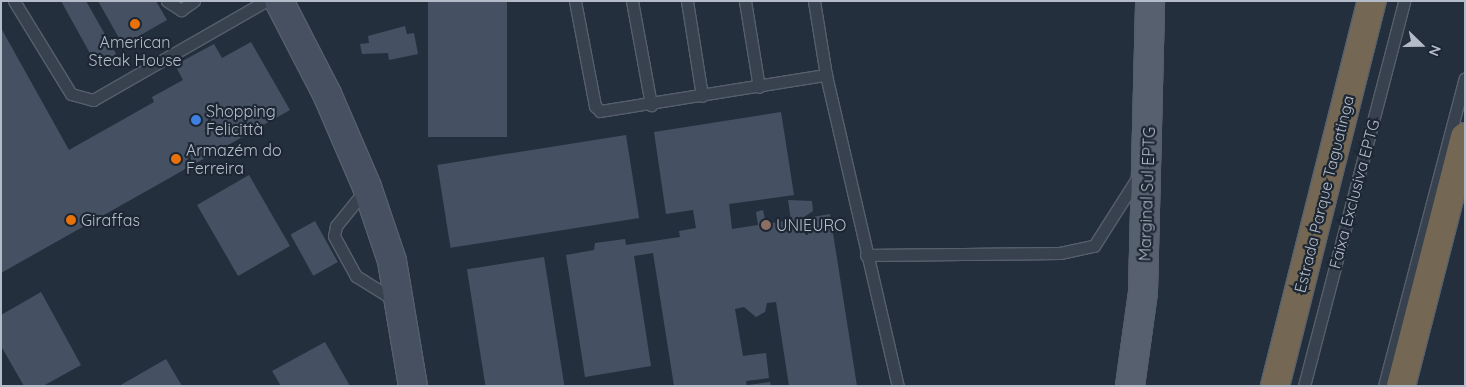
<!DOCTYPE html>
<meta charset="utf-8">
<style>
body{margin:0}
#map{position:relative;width:1466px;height:387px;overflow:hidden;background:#242f3e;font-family:Quicksand,sans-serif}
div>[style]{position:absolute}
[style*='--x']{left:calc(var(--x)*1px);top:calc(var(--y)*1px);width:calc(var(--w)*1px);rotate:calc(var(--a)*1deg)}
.building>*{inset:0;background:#455162;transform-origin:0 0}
.roads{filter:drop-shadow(1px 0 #565f6c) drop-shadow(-1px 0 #565f6c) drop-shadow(0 1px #565f6c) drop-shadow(0 -1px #565f6c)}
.lane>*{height:11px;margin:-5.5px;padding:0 5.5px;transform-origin:5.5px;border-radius:5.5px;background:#38414e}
.secondary>*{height:28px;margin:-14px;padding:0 14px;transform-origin:14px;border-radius:14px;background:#465061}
.primary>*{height:28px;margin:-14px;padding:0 14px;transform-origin:14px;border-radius:14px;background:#56606e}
.highway>*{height:28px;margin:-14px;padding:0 14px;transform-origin:14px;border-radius:14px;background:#746855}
.dots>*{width:14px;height:14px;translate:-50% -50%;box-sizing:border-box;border:2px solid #1d2633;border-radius:50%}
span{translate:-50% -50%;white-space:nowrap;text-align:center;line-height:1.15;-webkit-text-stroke:4.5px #1d2633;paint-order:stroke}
.poi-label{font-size:16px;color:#b4bcc9}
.left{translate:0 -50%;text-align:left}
.street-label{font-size:16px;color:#b4bcc9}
.frame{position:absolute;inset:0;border:2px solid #b4bcc9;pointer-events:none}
.north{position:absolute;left:1396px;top:20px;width:50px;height:50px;-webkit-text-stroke:4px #1d2633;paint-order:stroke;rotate:112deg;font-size:14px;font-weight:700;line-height:20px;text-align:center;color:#b4bcc9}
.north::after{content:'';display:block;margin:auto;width:18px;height:22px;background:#b4bcc9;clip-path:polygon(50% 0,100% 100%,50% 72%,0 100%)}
</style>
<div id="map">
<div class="building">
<i style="clip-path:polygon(61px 1px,86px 1px,116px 54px,97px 66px)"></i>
<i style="clip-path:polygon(98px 1px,156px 1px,167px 20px,123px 45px)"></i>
<i style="left:428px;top:1px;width:79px;height:136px"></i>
<i style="clip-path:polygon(405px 26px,407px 34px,414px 33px,418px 54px,389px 60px,388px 53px,362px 54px,360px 44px,369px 43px,368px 36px)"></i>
<i style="clip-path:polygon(1px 28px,69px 150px,154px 102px,152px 97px,183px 80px,175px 65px,214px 44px,222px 58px,251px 42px,290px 110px,1px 273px)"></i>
<i style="clip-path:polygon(781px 112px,794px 195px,729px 204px,732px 229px,758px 225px,756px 212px,763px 210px,766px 224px,791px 220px,788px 200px,812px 201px,813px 211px,801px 219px,830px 214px,857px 386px,789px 386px,776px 302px,767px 303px,765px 312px,756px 317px,744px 307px,735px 309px,743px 356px,766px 353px,769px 378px,746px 381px,747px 386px,674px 386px,653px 253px,634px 256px,651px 366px,585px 377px,566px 255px,594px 250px,595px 243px,625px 239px,626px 245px,680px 237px,679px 231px,696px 228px,693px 210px,666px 214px,654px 132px)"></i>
<i style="left:626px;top:135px;width:84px;height:191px;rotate:81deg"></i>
<i style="left:249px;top:175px;width:82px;height:60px;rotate:60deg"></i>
<i style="left:315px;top:221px;width:47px;height:28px;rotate:61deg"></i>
<i style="left:544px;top:257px;width:131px;height:78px;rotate:81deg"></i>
<i style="clip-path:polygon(41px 292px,81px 365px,43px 386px,24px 386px,1px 346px,1px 315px)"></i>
<i style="clip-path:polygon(325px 342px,350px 386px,281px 386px,272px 371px)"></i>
<i style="clip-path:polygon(166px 359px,182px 386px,119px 386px)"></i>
<i style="clip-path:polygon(770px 382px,771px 386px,748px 386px,748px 385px)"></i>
</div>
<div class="roads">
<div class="lane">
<i style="--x:14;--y:1;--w:109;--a:58.5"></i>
<i style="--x:71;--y:94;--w:23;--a:15"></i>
<i style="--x:93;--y:100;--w:199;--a:-29.8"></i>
<i style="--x:167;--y:1;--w:17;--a:33"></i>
<i style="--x:181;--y:10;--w:16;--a:-35"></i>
<i style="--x:575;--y:1;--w:107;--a:79.2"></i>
<i style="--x:595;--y:106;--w:7;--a:45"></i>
<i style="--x:600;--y:111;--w:229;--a:-9.1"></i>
<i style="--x:632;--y:1;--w:106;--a:79.6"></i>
<i style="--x:687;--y:1;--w:96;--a:81"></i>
<i style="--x:745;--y:1;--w:87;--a:80.8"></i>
<i style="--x:814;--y:1;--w:75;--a:80.8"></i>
<i style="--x:826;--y:75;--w:319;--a:77"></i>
<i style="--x:366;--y:189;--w:48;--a:129"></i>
<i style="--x:336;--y:226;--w:10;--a:101"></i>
<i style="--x:334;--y:236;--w:46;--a:61.2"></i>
<i style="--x:356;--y:276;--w:47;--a:32"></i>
<i style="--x:866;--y:255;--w:194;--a:-0.6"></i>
<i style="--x:1060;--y:253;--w:35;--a:-12"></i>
<i style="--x:1094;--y:246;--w:84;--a:-57.6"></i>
<i style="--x:1304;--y:386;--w:398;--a:-75.4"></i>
<i style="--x:1384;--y:386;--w:318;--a:-75.3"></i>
</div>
<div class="secondary">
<i style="--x:279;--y:1;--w:105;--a:62.7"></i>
<i style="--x:327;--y:94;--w:101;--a:66.7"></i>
<i style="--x:367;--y:187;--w:78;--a:71.3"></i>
<i style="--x:392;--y:261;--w:127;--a:80.5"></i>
</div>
<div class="primary">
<i style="--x:1130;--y:386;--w:95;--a:-82.1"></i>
<i style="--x:1143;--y:292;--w:291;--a:-88.6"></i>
</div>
<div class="highway">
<i style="--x:1275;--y:386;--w:397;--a:-75.9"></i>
<i style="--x:1401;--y:386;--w:257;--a:-75.6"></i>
</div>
</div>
<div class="dots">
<i style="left:135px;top:24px;background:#e8710a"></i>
<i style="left:196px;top:120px;background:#3f7fe0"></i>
<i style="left:176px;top:159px;background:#e8710a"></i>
<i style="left:71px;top:220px;background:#e8710a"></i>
<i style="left:766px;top:225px;background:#8d6e63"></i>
</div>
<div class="poi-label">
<span style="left:135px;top:51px">American<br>Steak House</span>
<span class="left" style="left:206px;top:120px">Shopping<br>Felicittà</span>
<span class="left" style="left:186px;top:159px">Armazém do<br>Ferreira</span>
<span class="left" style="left:81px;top:220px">Giraffas</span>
<span class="left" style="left:776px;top:225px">UNIEURO</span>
</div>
<div class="street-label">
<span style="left:1147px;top:194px;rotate:-88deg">Marginal Sul EPTG</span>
<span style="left:1324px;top:194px;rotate:-76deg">Estrada Parque Taguatinga</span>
<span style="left:1354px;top:194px;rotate:-75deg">Faixa Exclusiva EPTG</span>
</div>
<div class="frame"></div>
<div class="north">N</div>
</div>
